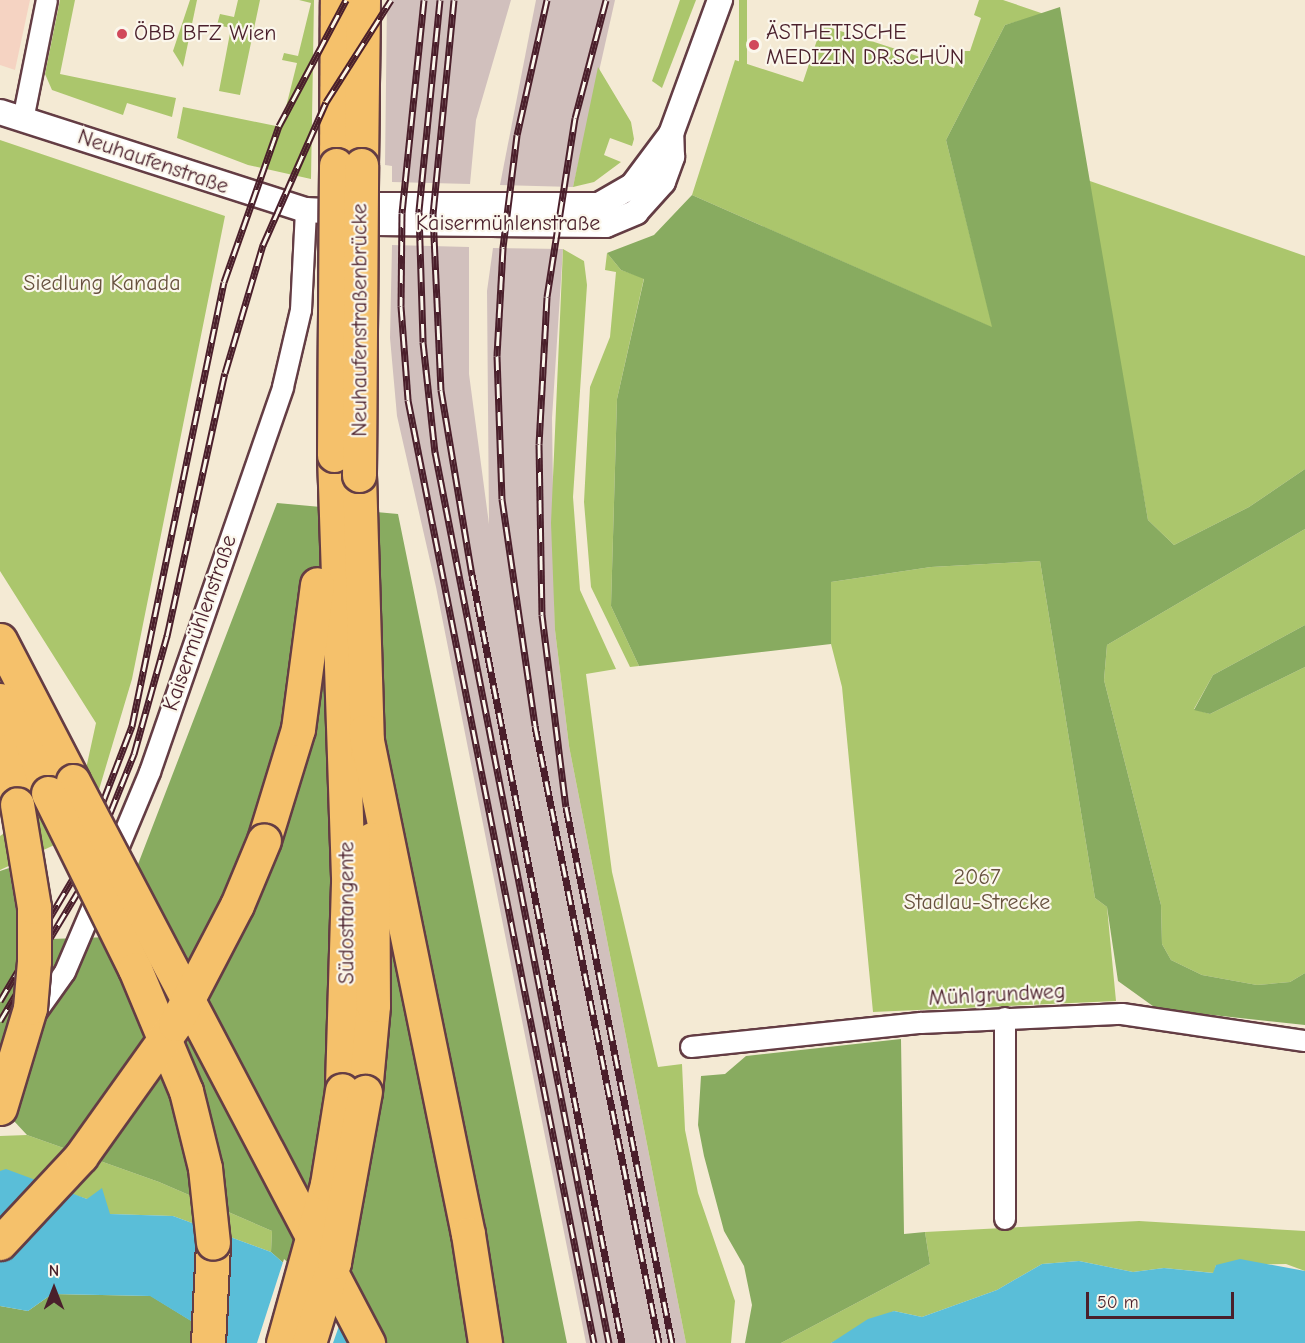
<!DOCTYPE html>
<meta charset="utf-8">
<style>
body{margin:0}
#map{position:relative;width:1305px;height:1343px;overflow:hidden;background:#f4ead4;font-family:"Comic Neue",sans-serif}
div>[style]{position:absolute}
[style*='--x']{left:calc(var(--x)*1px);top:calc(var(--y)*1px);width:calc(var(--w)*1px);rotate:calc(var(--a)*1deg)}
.built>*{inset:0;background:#f5d3c2}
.industrial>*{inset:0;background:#d1c0bd}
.green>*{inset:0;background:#abc66c;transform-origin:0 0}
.forest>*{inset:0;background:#88ab60}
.water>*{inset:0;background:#5abed8}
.pier>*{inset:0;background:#f4ead4}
.roads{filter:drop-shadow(2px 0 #643d44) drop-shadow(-2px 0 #643d44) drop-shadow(0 2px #643d44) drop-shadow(0 -2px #643d44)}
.minor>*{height:20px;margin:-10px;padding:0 10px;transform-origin:10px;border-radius:10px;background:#fff}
.tertiary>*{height:24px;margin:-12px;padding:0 12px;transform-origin:12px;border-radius:12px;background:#fff}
.motorway>*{height:33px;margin:-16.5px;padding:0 16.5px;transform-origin:16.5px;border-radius:16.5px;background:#f5c16b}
.rail>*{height:7px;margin-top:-3.5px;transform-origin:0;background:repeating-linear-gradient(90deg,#fbf7ec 0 14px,#4a1f2b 0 28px);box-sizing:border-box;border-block:2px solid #4a1f2b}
.bridges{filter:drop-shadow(2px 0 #643d44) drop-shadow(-2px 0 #643d44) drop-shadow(0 2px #643d44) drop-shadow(0 -2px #643d44)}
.motorway-bridge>*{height:33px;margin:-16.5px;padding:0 16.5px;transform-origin:16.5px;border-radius:16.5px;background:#f5c16b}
.dots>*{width:16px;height:16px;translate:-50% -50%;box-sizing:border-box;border:3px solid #fbf7ec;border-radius:50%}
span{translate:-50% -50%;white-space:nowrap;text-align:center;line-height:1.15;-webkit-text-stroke:4.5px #fbf7ec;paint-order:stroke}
.poi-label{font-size:22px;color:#4a1f2b}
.left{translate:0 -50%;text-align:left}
.street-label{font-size:22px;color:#4a1f2b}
.park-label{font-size:22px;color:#67513e}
.north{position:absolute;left:24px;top:1259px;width:60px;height:60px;-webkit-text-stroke:4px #fbf7ec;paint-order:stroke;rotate:0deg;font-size:16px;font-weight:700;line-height:24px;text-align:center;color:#4a1f2b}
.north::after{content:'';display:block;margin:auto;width:21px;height:27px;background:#4a1f2b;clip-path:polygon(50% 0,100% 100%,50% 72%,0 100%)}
.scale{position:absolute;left:1086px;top:1292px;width:148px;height:27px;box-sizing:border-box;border:3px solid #4a1f2b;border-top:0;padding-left:8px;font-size:18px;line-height:21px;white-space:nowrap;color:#4a1f2b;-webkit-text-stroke:4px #fbf7ec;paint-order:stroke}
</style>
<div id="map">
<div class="built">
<i style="clip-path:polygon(0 0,30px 0,15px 70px,0 65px)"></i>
</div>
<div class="industrial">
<i style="clip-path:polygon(387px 0,511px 0,476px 120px,470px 184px,392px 182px,392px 166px,385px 165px)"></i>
<i style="clip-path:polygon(536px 0,615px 0,573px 187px,500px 185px)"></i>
<i style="clip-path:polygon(392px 245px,469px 247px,469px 374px,489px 524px,487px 291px,493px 248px,563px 249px,552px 418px,555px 630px,569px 746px,686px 1343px,586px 1343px,436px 587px,397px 416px,390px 338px)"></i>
</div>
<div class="green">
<i style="clip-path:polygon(60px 0,75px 0,60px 74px,176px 98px,172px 117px,127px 103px,123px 115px,52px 90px,45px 74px)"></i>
<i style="clip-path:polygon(190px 0,197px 0,183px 67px,173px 51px)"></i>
<i style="clip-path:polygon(238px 0,260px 0,240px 95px,219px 91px,231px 28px,217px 25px,220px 14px,234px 17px)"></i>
<i style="clip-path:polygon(299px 0,314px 0,311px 179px,248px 165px,177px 138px,183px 107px,281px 127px,297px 63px,282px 60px,284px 53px,298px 56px,311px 3px)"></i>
<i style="clip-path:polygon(680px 0,696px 0,662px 88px,652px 81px)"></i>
<i style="left:739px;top:0;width:8px;height:173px"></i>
<i style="clip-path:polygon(979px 0,1003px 0,1044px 14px,1005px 25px,946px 140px,993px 328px,692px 195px,735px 60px,803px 82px,822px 25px,954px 68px,960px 51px,970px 51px,981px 18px,974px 15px)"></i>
<i style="clip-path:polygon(598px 67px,631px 122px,634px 139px,632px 146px,610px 138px,604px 155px,621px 162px,594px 182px,573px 187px)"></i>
<i style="clip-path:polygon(0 140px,225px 216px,132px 679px,87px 830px,0 870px,0 836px,84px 778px,96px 723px,0 571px)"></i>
<i style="clip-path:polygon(1087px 180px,1305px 256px,1305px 469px,1249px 507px,1174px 545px,1148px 520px)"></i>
<i style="clip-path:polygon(563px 249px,584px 261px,587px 285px,573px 497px,580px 590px,616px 669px,586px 674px,612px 872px,658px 1067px,682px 1064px,685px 1130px,698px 1193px,735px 1301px,731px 1343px,686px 1343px,569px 746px,555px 630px,551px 523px)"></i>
<i style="clip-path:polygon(607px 253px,621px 270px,644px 278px,617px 399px,611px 606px,639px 666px,630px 667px,591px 587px,584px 502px,590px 387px,610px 337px,616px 272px,605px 270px)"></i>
<i style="clip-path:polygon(1305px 529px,1305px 625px,1213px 675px,1194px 709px,1210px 714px,1305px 667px,1305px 973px,1290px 982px,1257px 985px,1202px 975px,1171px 960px,1162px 944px,1161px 905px,1104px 680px,1107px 645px)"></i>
<i style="clip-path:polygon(1040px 561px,1095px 898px,1107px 907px,1116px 1001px,873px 1012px,842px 687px,831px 644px,831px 582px,931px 567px)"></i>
<i style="clip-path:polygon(27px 1135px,159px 1182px,272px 1231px,271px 1252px,173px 1216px,109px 1214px,87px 1199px,0 1171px,0 1136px)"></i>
<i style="clip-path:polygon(1139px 1221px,1305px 1231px,1305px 1271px,1286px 1264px,1216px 1265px,1214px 1273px,1164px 1268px,1133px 1272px,1079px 1261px,1042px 1264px,997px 1290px,922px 1317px,894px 1311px,831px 1343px,781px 1343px,930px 1264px,925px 1232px)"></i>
</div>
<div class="forest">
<i style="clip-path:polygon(1060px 7px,1148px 520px,1174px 545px,1249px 507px,1305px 469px,1305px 529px,1107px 645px,1104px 680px,1161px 905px,1162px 944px,1171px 960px,1202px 975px,1257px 985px,1290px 982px,1305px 973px,1305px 1025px,1157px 1009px,1118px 981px,1107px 907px,1095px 898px,1040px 561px,931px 567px,831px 582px,831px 644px,639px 666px,611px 606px,617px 399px,644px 279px,621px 270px,607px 253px,654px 235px,692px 195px,992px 327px,946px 140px,1005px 25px)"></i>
<i style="clip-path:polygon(277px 503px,398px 514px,567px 1343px,373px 1343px,271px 1252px,272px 1231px,159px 1182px,27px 1135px,0 1106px,0 871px,9px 868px,21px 940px,110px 937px)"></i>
<i style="clip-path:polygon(1305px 625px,1305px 667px,1210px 714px,1194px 710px,1213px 675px)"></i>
<i style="clip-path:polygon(901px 1039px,904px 1234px,925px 1232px,930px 1264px,781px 1343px,745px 1343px,752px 1305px,744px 1266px,724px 1231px,704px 1156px,698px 1125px,701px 1076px,725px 1074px,746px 1056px)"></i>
<i style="clip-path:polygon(52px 1294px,151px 1296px,227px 1343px,0 1343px,0 1306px,28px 1311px)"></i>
</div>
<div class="water">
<i style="clip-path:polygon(6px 1169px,87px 1199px,102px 1188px,110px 1214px,173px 1216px,271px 1252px,373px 1343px,227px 1343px,150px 1296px,52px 1294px,28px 1311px,0 1306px,0 1171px)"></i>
<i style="clip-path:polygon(1240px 1259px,1305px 1271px,1305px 1343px,831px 1343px,868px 1319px,894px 1311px,922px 1317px,997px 1290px,1042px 1264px,1079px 1261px,1133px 1272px,1164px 1268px,1213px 1273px,1216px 1265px)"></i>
</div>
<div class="pier">
<i style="clip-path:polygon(284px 1259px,375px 1341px,376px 1343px,348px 1343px,339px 1326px,333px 1343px,257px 1343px)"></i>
</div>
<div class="roads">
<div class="minor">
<i style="--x:23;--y:120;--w:122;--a:-78.7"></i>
<i style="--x:112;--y:863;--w:99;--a:-67.3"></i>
<i style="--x:150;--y:772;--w:407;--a:-70.9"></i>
<i style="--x:283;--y:387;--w:79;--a:-76.8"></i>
<i style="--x:301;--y:310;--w:100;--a:-87.1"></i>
<i style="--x:33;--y:1017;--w:55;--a:-54.6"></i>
<i style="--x:65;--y:972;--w:89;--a:-66.9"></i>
<i style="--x:1005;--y:1018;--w:201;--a:90"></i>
<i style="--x:691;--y:1047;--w:231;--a:-6"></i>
<i style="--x:921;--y:1023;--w:201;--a:-2.6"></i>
<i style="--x:1122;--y:1014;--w:185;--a:8.4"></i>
</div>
<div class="tertiary">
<i style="--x:0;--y:112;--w:321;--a:17.8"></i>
<i style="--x:306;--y:210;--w:56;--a:3.1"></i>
<i style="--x:362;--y:213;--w:16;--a:38"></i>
<i style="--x:375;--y:223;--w:231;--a:0.5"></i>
<i style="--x:606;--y:225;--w:33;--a:-23"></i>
<i style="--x:636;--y:212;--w:40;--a:-48"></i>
<i style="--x:663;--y:182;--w:27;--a:-70"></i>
<i style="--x:672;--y:157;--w:23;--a:-92"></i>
<i style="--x:671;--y:134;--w:143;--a:-69.9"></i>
<i style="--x:362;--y:213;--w:15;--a:-32"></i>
<i style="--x:375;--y:205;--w:224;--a:0"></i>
<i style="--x:599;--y:205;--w:39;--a:-30"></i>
<i style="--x:633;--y:185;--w:64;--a:-53.3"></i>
</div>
<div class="motorway">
<i style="--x:336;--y:165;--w:165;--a:-89.7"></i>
<i style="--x:361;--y:165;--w:165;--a:-89.3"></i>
<i style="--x:334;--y:455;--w:428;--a:88.1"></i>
<i style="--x:348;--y:883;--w:207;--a:91.7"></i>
<i style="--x:359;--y:475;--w:277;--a:88.3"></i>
<i style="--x:0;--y:640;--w:159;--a:62.6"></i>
<i style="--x:0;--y:700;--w:105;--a:62.7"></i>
<i style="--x:365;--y:731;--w:513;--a:78.43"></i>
<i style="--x:468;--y:1234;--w:110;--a:81.1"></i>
<i style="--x:0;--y:751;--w:56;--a:72.2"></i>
<i style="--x:264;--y:840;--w:116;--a:-73"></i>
<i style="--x:298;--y:729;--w:146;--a:-82.5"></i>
<i style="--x:365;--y:1092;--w:87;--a:-84.7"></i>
<i style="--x:373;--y:1005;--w:166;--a:-90.3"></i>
<i style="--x:208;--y:1343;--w:100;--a:-87.1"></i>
</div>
</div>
<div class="rail">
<i style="--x:424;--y:0;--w:214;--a:95.9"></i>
<i style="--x:402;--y:213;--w:93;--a:90.6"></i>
<i style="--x:401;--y:306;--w:94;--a:85.7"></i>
<i style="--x:408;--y:400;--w:961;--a:78.84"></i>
<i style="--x:440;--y:0;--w:213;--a:95.7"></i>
<i style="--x:419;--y:212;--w:130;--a:88.2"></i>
<i style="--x:423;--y:342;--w:111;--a:83.8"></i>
<i style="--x:435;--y:452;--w:908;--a:78.95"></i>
<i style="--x:454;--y:0;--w:215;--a:95.6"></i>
<i style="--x:433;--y:214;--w:176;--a:87.4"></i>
<i style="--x:441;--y:390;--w:188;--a:80.5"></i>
<i style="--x:472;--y:575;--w:783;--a:78.95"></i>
<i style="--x:547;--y:0;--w:138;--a:102.5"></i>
<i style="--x:517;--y:135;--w:114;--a:97.1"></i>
<i style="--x:503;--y:248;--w:108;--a:93.2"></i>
<i style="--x:497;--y:356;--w:143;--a:88"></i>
<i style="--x:502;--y:499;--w:229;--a:81.7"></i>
<i style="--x:535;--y:726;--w:629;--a:78.64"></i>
<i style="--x:606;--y:0;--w:122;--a:104.7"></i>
<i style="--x:575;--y:118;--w:181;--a:98.9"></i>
<i style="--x:547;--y:297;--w:147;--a:93.1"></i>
<i style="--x:539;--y:444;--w:171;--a:89"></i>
<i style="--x:542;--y:615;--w:193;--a:82.9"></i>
<i style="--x:566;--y:807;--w:546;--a:78.81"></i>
<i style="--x:0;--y:1001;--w:144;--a:-59.2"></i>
<i style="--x:74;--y:877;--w:162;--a:-69"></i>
<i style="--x:132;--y:726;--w:453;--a:-78.3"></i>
<i style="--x:224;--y:282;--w:165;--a:-70.6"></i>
<i style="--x:279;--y:126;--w:143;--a:-62"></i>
<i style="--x:0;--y:1021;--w:153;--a:-58.9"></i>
<i style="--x:79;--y:890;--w:147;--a:-68"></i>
<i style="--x:134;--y:754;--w:123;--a:-74.4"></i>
<i style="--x:167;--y:636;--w:269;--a:-77.6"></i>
<i style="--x:225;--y:373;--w:134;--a:-73.5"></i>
<i style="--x:263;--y:245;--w:156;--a:-66.2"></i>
<i style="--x:326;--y:102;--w:121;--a:-57.5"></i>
</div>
<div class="bridges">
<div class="motorway-bridge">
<i style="--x:334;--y:455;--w:290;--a:-89.6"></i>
<i style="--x:359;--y:475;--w:310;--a:-89.6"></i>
<i style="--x:73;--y:781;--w:635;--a:62.3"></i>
<i style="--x:48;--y:793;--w:196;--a:63.7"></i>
<i style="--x:135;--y:969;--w:132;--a:67.3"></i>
<i style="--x:186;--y:1091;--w:79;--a:76.1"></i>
<i style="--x:205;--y:1168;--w:75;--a:83.9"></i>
<i style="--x:0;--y:1108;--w:104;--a:-73.3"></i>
<i style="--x:30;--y:1008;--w:47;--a:-85.1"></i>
<i style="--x:34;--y:961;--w:54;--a:-90"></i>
<i style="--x:34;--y:907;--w:104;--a:-99.4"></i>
<i style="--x:0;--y:1243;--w:119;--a:-47"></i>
<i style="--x:81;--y:1156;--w:162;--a:-54.5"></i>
<i style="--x:175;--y:1024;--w:134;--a:-62.5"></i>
<i style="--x:237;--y:905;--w:70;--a:-67.4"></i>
<i style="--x:283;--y:1343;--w:165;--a:-74.5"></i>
<i style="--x:327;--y:1184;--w:95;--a:-80.9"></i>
<i style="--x:309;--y:1343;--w:85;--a:-72.8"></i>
<i style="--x:334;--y:1262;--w:173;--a:-79.7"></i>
</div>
</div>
<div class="dots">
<i style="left:122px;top:34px;background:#d1495b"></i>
<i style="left:754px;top:45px;background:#d1495b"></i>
</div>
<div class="poi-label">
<span class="left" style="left:766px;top:45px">ÄSTHETISCHE<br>MEDIZIN DR.SCHÜN</span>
<span class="left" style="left:134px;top:34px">ÖBB BFZ Wien</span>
</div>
<div class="street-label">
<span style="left:153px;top:162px;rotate:19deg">Neuhaufenstraße</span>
<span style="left:508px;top:224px">Kaisermühlenstraße</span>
<span style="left:360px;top:320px;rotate:-90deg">Neuhaufenstraßenbrücke</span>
<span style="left:200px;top:623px;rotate:-71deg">Kaisermühlenstraße</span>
<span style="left:347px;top:913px;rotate:-90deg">Südosttangente</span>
<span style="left:997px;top:995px;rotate:-3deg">Mühlgrundweg</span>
</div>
<div class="park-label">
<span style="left:102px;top:284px">Siedlung Kanada</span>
<span style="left:977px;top:890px">2067<br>Stadlau-Strecke</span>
</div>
<div class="north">N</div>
<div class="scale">50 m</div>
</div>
